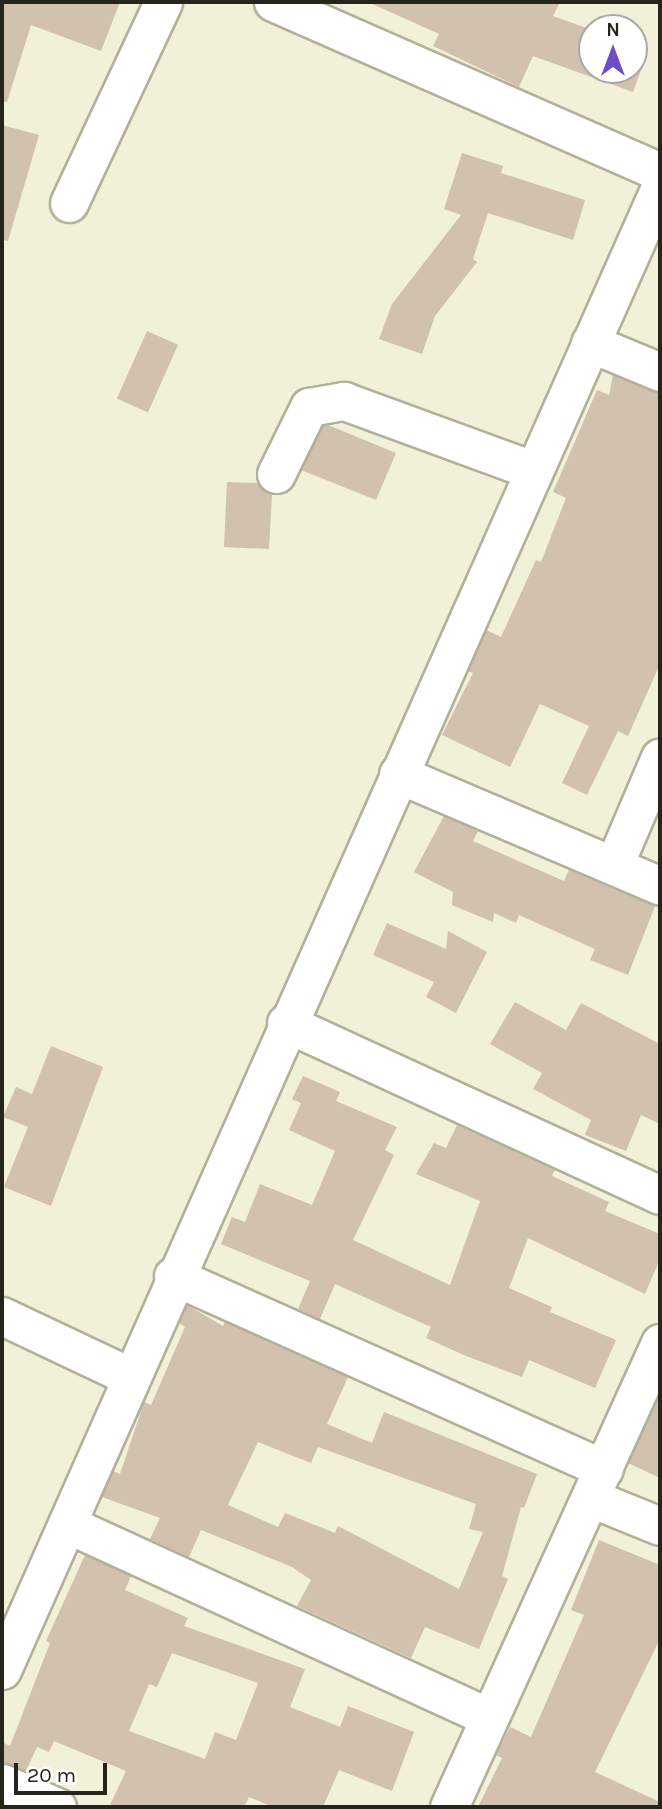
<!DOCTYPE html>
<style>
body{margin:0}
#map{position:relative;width:662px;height:1809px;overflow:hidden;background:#f1f0d8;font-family:Karla,sans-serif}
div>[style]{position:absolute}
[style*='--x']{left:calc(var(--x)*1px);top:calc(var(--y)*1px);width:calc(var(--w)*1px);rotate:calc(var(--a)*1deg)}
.building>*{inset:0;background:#d1c1ae;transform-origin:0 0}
.roads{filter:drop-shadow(2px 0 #b1b199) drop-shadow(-2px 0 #b1b199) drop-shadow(0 2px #b1b199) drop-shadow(0 -2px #b1b199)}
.minor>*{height:37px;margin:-18.5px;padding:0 18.5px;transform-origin:18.5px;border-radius:18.5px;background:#fff}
span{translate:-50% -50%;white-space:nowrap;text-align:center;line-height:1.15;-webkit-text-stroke:7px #fff;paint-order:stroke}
.frame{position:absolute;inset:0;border:4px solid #25251c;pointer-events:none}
.north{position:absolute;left:578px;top:14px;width:70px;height:70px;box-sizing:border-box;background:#fff;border:2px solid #a8a8a4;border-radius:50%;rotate:0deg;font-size:19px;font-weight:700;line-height:28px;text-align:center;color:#25251c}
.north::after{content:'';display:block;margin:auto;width:24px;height:32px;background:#6e4dc6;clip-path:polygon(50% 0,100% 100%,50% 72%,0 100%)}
.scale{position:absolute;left:14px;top:1763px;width:93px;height:32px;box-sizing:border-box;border:4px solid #25251c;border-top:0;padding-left:9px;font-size:21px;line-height:24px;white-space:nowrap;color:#25251c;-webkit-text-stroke:5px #fff;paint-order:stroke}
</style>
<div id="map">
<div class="building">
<i style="clip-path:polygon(2px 2px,120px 2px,101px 51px,31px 25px,7px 102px,2px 101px)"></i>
<i style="clip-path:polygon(368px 2px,560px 2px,553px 16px,592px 30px,592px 70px,634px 70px,634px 45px,648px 51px,633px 92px,533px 56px,519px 87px,433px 46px,439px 34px)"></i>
<i style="clip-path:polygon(2px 125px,39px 135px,8px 241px,2px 240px)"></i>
<i style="clip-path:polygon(462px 153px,503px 166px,501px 173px,585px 200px,573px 240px,488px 213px,473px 259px,477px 262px,435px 316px,422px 354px,379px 339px,392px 304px,461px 215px,444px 209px)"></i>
<i style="left:147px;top:331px;width:34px;height:74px;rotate:24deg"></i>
<i style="clip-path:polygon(613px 375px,660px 393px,660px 664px,628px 736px,618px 731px,587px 795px,562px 783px,589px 726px,540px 704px,510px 767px,442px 735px,473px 673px,468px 671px,486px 630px,501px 637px,536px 560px,541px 562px,566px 498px,553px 492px,597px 390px,609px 395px)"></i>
<i style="clip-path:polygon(328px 425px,396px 453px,376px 500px,301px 470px,323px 426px)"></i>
<i style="clip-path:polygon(227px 482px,257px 483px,272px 494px,269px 549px,224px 547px)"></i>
<i style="clip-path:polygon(444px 816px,478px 831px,473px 841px,564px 881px,569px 870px,655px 906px,628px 975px,590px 960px,595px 949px,519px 915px,516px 923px,494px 913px,493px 922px,452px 905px,453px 892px,414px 872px)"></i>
<i style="clip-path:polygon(387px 923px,446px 949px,448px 931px,487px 952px,456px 1013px,426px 997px,434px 982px,373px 955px)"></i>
<i style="clip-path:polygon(515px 1002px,566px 1030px,581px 1003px,660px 1044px,660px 1124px,641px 1115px,626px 1151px,585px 1135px,591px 1120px,533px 1089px,542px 1073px,490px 1044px)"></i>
<i style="clip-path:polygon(51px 1046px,103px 1067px,51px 1206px,4px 1187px,28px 1127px,3px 1117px,16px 1087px,32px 1094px)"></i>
<i style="clip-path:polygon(303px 1076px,340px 1092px,336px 1101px,397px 1127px,385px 1150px,394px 1155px,353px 1240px,450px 1285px,480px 1201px,416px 1174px,434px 1143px,446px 1148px,457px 1125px,555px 1170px,552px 1176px,609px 1202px,605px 1211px,660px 1234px,660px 1259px,645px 1294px,528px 1238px,509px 1288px,552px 1307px,550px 1312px,616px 1340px,595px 1388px,529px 1360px,522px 1377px,466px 1356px,426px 1338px,431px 1327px,335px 1284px,320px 1319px,298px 1309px,310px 1281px,221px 1244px,232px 1217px,245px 1222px,260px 1184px,312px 1205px,335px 1151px,289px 1130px,301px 1103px,292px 1099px)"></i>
<i style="clip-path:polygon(evenodd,187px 1305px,223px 1326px,225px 1322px,348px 1377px,327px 1424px,372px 1443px,384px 1412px,537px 1474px,524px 1508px,521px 1507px,502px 1576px,508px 1579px,479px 1649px,425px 1627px,411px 1658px,297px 1606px,311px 1580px,292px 1567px,201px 1530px,189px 1557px,150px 1539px,160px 1518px,102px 1497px,113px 1471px,120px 1474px,144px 1402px,151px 1405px,185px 1327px,179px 1323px,187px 1305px,258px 1442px,311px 1463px,318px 1447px,476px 1504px,469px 1529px,483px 1532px,459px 1589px,338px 1526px,335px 1533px,285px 1513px,278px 1527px,228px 1505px,258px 1442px)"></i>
<i style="clip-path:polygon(660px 1393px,660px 1478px,628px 1463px)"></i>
<i style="clip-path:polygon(599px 1540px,660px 1565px,660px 1639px,595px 1772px,660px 1802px,660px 1807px,478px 1807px,502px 1758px,496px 1755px,510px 1727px,531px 1737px,584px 1615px,571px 1610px)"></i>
<i style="clip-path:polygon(evenodd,85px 1555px,131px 1576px,125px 1590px,188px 1618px,184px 1626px,305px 1669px,290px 1707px,340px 1727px,348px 1706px,414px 1732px,392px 1791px,339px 1770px,323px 1807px,273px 1807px,249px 1797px,244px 1807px,109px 1807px,126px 1771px,54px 1741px,49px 1752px,37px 1747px,26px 1771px,2px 1762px,2px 1742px,10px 1746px,50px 1643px,46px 1641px,85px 1555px,172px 1653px,258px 1683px,236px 1740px,215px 1732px,205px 1759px,129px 1731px,149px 1684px,157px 1687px,172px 1653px)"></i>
</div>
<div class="roads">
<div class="minor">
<i style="--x:273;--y:2;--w:423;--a:23.7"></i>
<i style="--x:69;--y:203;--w:222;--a:-64.9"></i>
<i style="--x:590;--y:343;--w:76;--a:22.5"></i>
<i style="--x:276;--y:474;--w:75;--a:-63.8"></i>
<i style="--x:309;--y:407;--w:36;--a:-10"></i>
<i style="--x:344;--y:401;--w:201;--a:20.1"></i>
<i style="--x:398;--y:774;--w:285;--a:23.1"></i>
<i style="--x:614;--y:865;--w:117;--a:-66.9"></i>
<i style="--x:286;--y:1023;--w:412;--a:24.7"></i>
<i style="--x:173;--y:1276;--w:472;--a:24.1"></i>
<i style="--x:2;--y:1316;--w:140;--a:25.3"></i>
<i style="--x:591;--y:1498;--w:74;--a:22.1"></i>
<i style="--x:67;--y:1524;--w:464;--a:24.6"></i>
<i style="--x:2;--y:1670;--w:1622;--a:-66.07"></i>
<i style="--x:2;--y:1783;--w:60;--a:23.6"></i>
<i style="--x:449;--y:1807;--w:510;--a:-65.55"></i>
</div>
</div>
<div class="frame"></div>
<div class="north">N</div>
<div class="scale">20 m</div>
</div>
